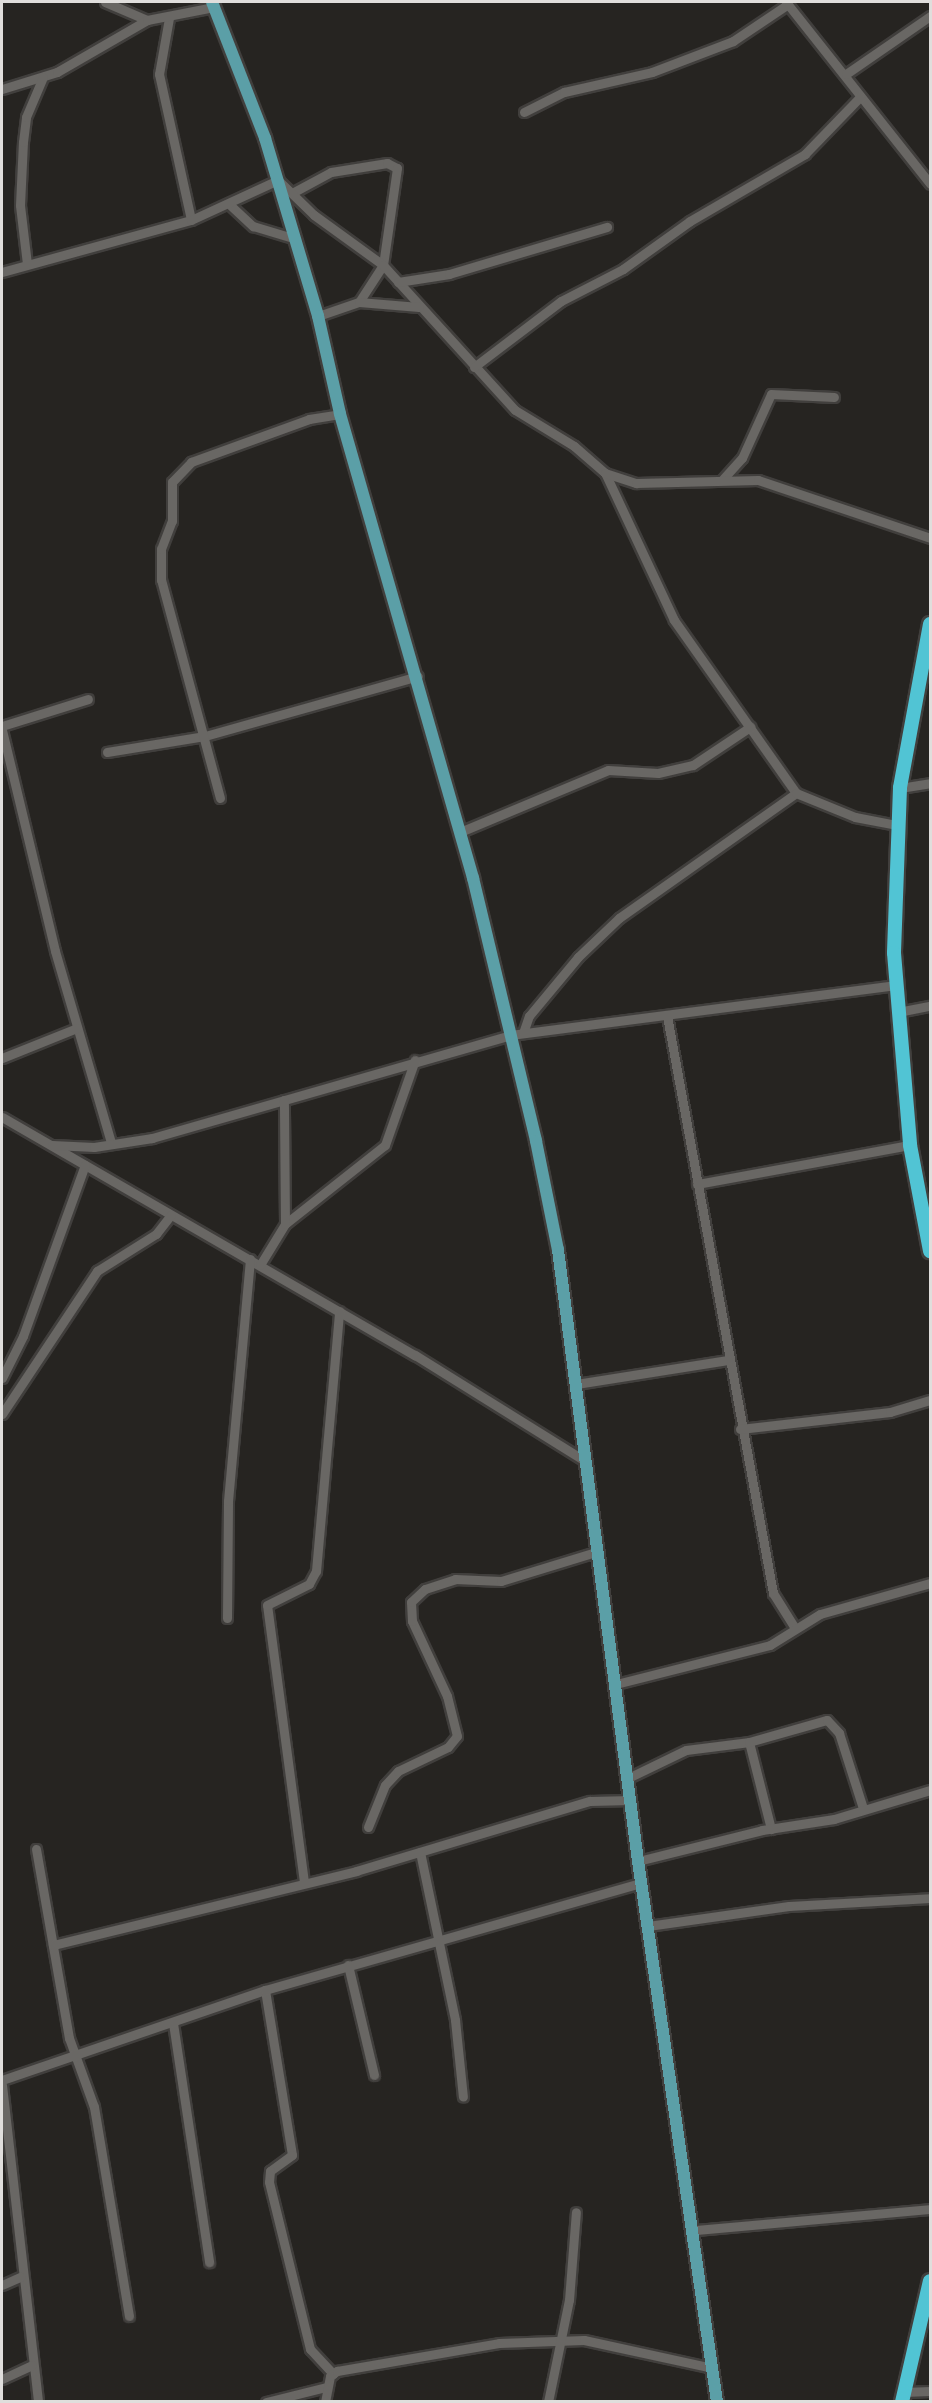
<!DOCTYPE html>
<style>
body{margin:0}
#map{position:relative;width:932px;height:2403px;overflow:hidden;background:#262421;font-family:"IBM Plex Sans",sans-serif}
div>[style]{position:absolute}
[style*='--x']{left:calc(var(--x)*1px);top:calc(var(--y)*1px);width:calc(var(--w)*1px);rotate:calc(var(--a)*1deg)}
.roads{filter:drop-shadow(2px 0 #413f3d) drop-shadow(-2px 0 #413f3d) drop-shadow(0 2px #413f3d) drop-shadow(0 -2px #413f3d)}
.minor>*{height:9px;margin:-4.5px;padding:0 4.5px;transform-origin:4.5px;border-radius:4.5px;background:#696764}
.major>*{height:12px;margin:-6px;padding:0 6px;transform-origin:6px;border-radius:6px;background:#5b9fa7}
.highway>*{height:14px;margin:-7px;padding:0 7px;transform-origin:7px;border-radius:7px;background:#51c4d4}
span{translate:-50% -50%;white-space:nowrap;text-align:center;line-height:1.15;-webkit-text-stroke:4.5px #1c1a18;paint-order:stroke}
.frame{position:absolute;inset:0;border:3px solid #e0dedc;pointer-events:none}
</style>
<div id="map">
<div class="roads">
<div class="minor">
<i style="--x:105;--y:2;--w:46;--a:23.2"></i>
<i style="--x:786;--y:2;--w:232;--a:51.6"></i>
<i style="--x:169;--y:18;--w:57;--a:100.1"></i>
<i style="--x:159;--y:74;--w:149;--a:77.6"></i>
<i style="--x:846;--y:74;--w:102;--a:-34.6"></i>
<i style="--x:2;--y:89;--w:58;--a:-17.2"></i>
<i style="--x:57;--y:72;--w:104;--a:-30"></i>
<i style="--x:147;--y:20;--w:68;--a:-11"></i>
<i style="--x:524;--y:112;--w:45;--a:-26.6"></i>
<i style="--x:564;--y:92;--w:90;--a:-12.8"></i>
<i style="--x:652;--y:72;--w:87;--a:-20.9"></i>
<i style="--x:733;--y:41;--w:66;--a:-33.9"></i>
<i style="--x:292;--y:193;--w:44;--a:-28.3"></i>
<i style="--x:331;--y:172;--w:57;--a:-9.1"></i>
<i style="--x:387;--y:163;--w:11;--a:27"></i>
<i style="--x:397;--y:168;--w:98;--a:98.2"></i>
<i style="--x:383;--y:265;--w:44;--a:123"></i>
<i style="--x:229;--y:204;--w:33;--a:43"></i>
<i style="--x:253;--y:226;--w:45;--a:16.8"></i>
<i style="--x:27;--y:264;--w:59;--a:-96.8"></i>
<i style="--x:20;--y:205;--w:63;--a:-87.3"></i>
<i style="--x:23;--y:142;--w:25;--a:-83"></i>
<i style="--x:26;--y:117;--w:43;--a:-67"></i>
<i style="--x:2;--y:272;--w:196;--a:-15.4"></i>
<i style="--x:191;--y:220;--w:96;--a:-24.7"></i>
<i style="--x:278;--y:180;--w:50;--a:44.2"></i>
<i style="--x:314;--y:215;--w:85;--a:35.9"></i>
<i style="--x:383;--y:265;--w:196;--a:47.7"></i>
<i style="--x:515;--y:410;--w:69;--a:31.4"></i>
<i style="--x:574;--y:446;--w:41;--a:41.1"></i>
<i style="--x:398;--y:282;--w:52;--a:-8.9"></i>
<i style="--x:449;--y:274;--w:165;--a:-16.6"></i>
<i style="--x:318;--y:316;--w:43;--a:-18.9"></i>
<i style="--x:359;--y:302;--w:60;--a:4.8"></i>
<i style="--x:474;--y:367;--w:109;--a:-37.2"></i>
<i style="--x:561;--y:301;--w:70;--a:-27.3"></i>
<i style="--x:623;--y:269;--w:82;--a:-35.6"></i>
<i style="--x:690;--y:221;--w:133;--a:-30.2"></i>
<i style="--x:805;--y:154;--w:79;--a:-46"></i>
<i style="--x:722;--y:480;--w:30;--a:-48"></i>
<i style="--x:742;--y:458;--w:70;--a:-65.6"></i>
<i style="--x:771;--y:394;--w:63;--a:2.7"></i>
<i style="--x:2;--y:726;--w:90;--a:-17.4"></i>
<i style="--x:2;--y:730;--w:227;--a:76.5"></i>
<i style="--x:55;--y:951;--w:199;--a:73.7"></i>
<i style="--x:107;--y:752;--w:99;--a:-9.3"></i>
<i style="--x:205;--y:736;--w:221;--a:-15.7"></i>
<i style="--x:900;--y:788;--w:30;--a:-9"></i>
<i style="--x:796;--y:793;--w:212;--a:-125.2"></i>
<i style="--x:674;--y:620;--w:162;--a:-115.1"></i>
<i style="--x:605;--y:473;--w:33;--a:18"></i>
<i style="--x:636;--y:483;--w:122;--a:-1.4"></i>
<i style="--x:758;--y:480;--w:182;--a:18.6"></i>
<i style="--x:220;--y:798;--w:226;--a:-105.1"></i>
<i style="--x:161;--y:580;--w:31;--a:-90"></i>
<i style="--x:161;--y:549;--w:30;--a:-69"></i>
<i style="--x:172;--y:521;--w:39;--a:-90"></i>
<i style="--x:172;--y:482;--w:28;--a:-46"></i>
<i style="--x:191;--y:462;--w:126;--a:-20"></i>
<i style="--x:309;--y:419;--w:31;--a:-9"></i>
<i style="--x:460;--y:832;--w:160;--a:-22.7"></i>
<i style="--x:608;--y:770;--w:50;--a:3.4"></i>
<i style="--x:658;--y:773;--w:36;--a:-13"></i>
<i style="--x:693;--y:765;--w:69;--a:-33.7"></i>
<i style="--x:898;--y:1012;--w:33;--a:-11"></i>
<i style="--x:667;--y:1016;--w:587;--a:79.59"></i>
<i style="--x:773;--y:1593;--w:40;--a:58"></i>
<i style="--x:523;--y:1033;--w:18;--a:-71"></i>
<i style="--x:529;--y:1016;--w:77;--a:-50.3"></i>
<i style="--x:578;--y:957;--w:57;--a:-43.6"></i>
<i style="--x:619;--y:918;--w:217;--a:-35.2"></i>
<i style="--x:796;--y:793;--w:64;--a:22.1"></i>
<i style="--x:855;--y:817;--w:43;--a:10.8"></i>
<i style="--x:2;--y:1058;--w:81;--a:-21.8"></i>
<i style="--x:2;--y:1117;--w:477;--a:30"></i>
<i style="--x:415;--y:1355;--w:200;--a:31.9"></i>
<i style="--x:52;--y:1145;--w:42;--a:2.7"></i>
<i style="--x:94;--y:1147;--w:59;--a:-8.8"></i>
<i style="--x:152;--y:1138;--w:373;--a:-16"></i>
<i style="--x:511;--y:1035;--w:388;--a:-7.4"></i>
<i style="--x:697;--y:1184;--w:217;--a:-10.4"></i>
<i style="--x:285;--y:1224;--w:127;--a:-38.3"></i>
<i style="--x:385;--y:1145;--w:90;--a:-70.6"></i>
<i style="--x:260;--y:1265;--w:48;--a:-58.6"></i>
<i style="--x:285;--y:1224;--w:124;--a:-90.5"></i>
<i style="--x:2;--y:1378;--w:47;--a:-63.4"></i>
<i style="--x:23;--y:1336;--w:182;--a:-70.1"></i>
<i style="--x:576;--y:1384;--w:154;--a:-9"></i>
<i style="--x:2;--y:1414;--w:172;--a:-56.4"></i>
<i style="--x:97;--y:1271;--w:70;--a:-32.1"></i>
<i style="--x:156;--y:1234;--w:24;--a:-52"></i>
<i style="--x:740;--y:1429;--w:151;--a:-6.5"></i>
<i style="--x:890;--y:1412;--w:42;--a:-16.7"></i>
<i style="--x:227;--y:1618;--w:117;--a:-89.5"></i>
<i style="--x:228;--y:1501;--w:243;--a:-84.8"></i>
<i style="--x:616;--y:1684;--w:159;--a:-14.2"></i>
<i style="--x:770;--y:1645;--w:59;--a:-31.8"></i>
<i style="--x:820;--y:1614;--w:114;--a:-15.7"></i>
<i style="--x:749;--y:1742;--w:90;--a:75.8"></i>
<i style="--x:628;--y:1778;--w:64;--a:-25.8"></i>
<i style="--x:686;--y:1750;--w:64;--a:-7.2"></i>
<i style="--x:749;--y:1742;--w:81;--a:-15.8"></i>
<i style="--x:827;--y:1720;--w:18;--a:47"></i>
<i style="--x:839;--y:1733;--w:79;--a:72.3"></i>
<i style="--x:368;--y:1827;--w:45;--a:-68"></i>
<i style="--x:385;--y:1785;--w:19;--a:-47"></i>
<i style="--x:398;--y:1771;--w:55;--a:-25.6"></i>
<i style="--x:448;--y:1747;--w:14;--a:-51"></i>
<i style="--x:457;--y:1736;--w:41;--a:-104"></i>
<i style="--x:447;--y:1696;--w:83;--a:-115"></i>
<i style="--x:412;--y:1621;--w:19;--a:-93"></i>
<i style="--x:411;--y:1602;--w:19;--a:-43"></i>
<i style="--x:425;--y:1589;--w:32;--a:-18"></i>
<i style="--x:455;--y:1579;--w:46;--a:2.5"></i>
<i style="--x:501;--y:1581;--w:99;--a:-17"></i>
<i style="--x:36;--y:1849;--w:192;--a:80.1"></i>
<i style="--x:69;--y:2038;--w:73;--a:70.1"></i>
<i style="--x:94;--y:2107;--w:212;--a:80.5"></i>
<i style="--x:420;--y:1852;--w:172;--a:78.2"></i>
<i style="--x:455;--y:2020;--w:77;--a:84.1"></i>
<i style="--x:638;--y:1861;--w:128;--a:-14"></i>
<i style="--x:762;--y:1830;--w:73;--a:-8.7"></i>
<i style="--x:834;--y:1819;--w:100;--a:-16.8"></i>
<i style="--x:304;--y:1882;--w:279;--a:-97.6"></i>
<i style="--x:267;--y:1605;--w:47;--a:-26.6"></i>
<i style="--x:309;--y:1584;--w:15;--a:-62"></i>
<i style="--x:316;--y:1571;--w:261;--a:-84.9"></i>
<i style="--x:648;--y:1926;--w:142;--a:-8.1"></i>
<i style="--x:789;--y:1906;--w:141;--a:-3.2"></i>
<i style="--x:53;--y:1945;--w:312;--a:-13.7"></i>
<i style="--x:356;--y:1871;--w:244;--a:-16.7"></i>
<i style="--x:590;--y:1801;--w:41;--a:-1.4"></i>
<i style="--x:348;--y:1965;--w:113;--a:76.7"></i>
<i style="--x:265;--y:1990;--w:167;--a:80.7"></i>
<i style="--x:292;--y:2155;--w:27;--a:144"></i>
<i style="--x:270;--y:2171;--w:11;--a:95"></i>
<i style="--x:269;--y:2182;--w:172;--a:76.2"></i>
<i style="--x:310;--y:2349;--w:34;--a:47"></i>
<i style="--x:173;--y:2023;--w:242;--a:81.4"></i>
<i style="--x:2;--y:2080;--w:278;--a:-18.9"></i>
<i style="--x:265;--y:1990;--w:391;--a:-15.9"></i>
<i style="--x:2;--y:2085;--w:319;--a:83.5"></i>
<i style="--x:695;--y:2230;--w:236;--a:-5.1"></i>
<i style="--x:2;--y:2285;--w:20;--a:-24"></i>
<i style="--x:2;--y:2379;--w:33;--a:-25"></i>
<i style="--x:904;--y:2392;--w:26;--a:-2"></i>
<i style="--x:266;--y:2402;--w:62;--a:-14"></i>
<i style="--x:325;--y:2402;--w:26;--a:-79"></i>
<i style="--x:330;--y:2376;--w:9;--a:-36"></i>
<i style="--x:337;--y:2371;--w:164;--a:-9.8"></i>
<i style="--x:499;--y:2343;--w:85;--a:-2"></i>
<i style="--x:584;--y:2340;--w:131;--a:12.3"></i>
<i style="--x:548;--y:2402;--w:104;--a:-78.4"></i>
<i style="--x:569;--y:2300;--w:88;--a:-85.5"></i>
</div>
<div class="major">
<i style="--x:212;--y:2;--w:146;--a:68.7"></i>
<i style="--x:265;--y:138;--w:186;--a:73.4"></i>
<i style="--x:318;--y:316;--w:100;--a:77.3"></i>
<i style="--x:340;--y:414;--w:483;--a:74"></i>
<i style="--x:473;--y:878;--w:270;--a:76.5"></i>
<i style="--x:536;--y:1141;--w:111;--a:78.6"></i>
<i style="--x:558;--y:1250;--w:616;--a:82.54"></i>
<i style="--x:638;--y:1861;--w:547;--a:81.69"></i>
</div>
<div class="highway">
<i style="--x:930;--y:624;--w:167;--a:100.4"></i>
<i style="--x:900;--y:788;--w:165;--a:92.1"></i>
<i style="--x:894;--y:953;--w:193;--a:85.2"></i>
<i style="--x:910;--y:1145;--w:108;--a:79.3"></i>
<i style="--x:902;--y:2402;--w:124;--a:-77"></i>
</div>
</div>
<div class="frame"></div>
</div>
